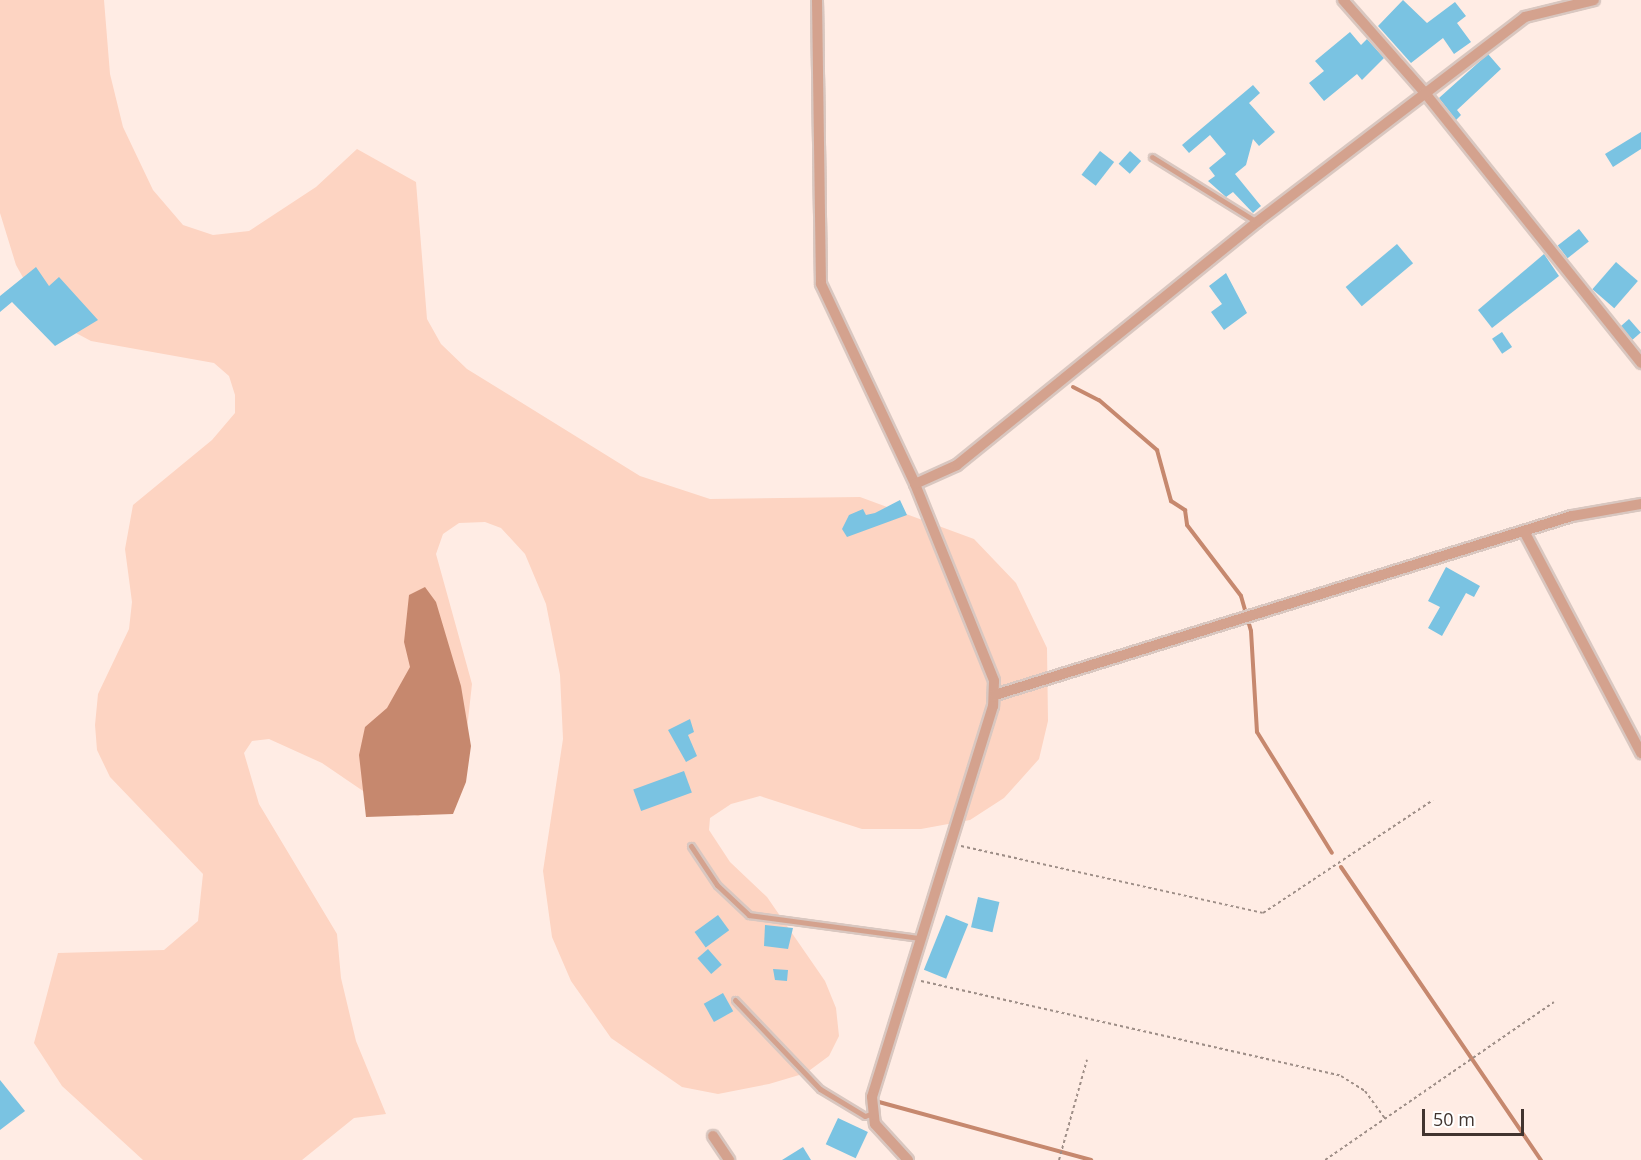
<!DOCTYPE html>
<style>
body{margin:0}
#map{position:relative;width:1641px;height:1160px;overflow:hidden;background:#ffece4;font-family:"Open Sans",sans-serif}
div>[style]{position:absolute}
[style*='--x']{left:calc(var(--x)*1px);top:calc(var(--y)*1px);width:calc(var(--w)*1px);rotate:calc(var(--a)*1deg)}
.green>*{inset:0;background:#fdd4c2}
.water>*{inset:0;background:#c6886e}
.stream>*{height:4px;margin:-2px;padding:0 2px;transform-origin:2px;border-radius:2px;background:#c6886e}
.building>*{inset:0;background:#7ac3e2;transform-origin:0 0}
.path>*{height:2px;margin-top:-1px;transform-origin:0;background:repeating-linear-gradient(90deg,#9e8e87 0 3px,transparent 0 6px)}
.roads{filter:drop-shadow(2px 0 #d9c7c0) drop-shadow(-2px 0 #d9c7c0) drop-shadow(0 2px #d9c7c0) drop-shadow(0 -2px #d9c7c0)}
.service>*{height:5px;margin:-2.5px;padding:0 2.5px;transform-origin:2.5px;border-radius:2.5px;background:#d4a28e}
.minor>*{height:10px;margin:-5px;padding:0 5px;transform-origin:5px;border-radius:5px;background:#d4a28e}
span{translate:-50% -50%;white-space:nowrap;text-align:center;line-height:1.15;-webkit-text-stroke:4.5px #fff;paint-order:stroke}
.scale{position:absolute;left:1422px;top:1109px;width:102px;height:27px;box-sizing:border-box;border:3px solid #41342f;border-top:0;padding-left:8px;font-size:18px;line-height:21px;white-space:nowrap;color:#41342f;-webkit-text-stroke:4px #fff;paint-order:stroke}
</style>
<div id="map">
<div class="green">
<i style="clip-path:polygon(0 0,104px 0,110px 74px,123px 127px,153px 190px,183px 225px,213px 235px,249px 231px,316px 187px,357px 149px,416px 182px,427px 319px,441px 344px,467px 369px,640px 476px,710px 499px,860px 497px,974px 539px,1016px 583px,1047px 648px,1048px 721px,1039px 759px,1004px 798px,970px 820px,921px 829px,862px 829px,760px 796px,731px 804px,710px 818px,709px 830px,730px 862px,767px 897px,825px 981px,836px 1008px,839px 1036px,829px 1056px,806px 1073px,769px 1084px,718px 1094px,682px 1087px,611px 1038px,571px 981px,552px 937px,543px 871px,563px 739px,560px 675px,546px 604px,525px 554px,501px 528px,485px 522px,459px 523px,443px 534px,436px 554px,472px 684px,464px 756px,435px 811px,418px 816px,388px 808px,322px 763px,269px 739px,252px 741px,244px 753px,259px 804px,337px 934px,341px 978px,356px 1041px,386px 1114px,354px 1118px,302px 1160px,143px 1160px,62px 1086px,34px 1043px,58px 953px,164px 950px,198px 921px,203px 874px,110px 777px,97px 750px,95px 725px,98px 694px,129px 629px,132px 602px,125px 549px,133px 505px,212px 440px,235px 413px,235px 395px,229px 376px,214px 363px,91px 341px,61px 325px,35px 299px,16px 265px,0 213px)"></i>
</div>
<div class="water">
<i style="clip-path:polygon(425px 587px,436px 602px,461px 686px,471px 746px,466px 782px,453px 814px,366px 817px,359px 755px,365px 727px,387px 708px,410px 667px,404px 642px,409px 595px)"></i>
</div>
<div class="stream">
<i style="--x:1073;--y:387;--w:29;--a:27"></i>
<i style="--x:1099;--y:400;--w:77;--a:40.8"></i>
<i style="--x:1157;--y:450;--w:53;--a:74.6"></i>
<i style="--x:1171;--y:501;--w:17;--a:33"></i>
<i style="--x:1185;--y:510;--w:15;--a:82"></i>
<i style="--x:1187;--y:525;--w:89;--a:52.7"></i>
<i style="--x:1241;--y:596;--w:36;--a:74"></i>
<i style="--x:1251;--y:631;--w:101;--a:86.6"></i>
<i style="--x:1257;--y:732;--w:142;--a:58.2"></i>
<i style="--x:1341;--y:867;--w:355;--a:55.7"></i>
<i style="--x:879;--y:1102;--w:220;--a:15.3"></i>
</div>
<div class="building">
<i style="clip-path:polygon(1403px 0,1427px 23px,1455px 2px,1466px 16px,1457px 23px,1471px 42px,1454px 54px,1443px 38px,1411px 63px,1378px 26px)"></i>
<i style="clip-path:polygon(1350px 32px,1361px 45px,1367px 39px,1384px 58px,1362px 80px,1357px 74px,1324px 101px,1309px 83px,1324px 71px,1315px 61px)"></i>
<i style="clip-path:polygon(1488px 54px,1501px 69px,1457px 110px,1461px 115px,1456px 120px,1439px 98px)"></i>
<i style="clip-path:polygon(1253px 85px,1260px 93px,1249px 103px,1275px 132px,1259px 146px,1253px 139px,1246px 165px,1235px 174px,1261px 206px,1253px 213px,1233px 192px,1226px 197px,1208px 181px,1215px 176px,1209px 168px,1226px 154px,1210px 135px,1189px 153px,1182px 145px)"></i>
<i style="clip-path:polygon(1641px 132px,1641px 149px,1613px 167px,1605px 154px)"></i>
<i style="left:1100px;top:151px;width:18px;height:30px;rotate:38deg"></i>
<i style="left:1130px;top:151px;width:15px;height:17px;rotate:42deg"></i>
<i style="left:1579px;top:229px;width:16px;height:27px;rotate:52deg"></i>
<i style="left:1397px;top:244px;width:25px;height:67px;rotate:50deg"></i>
<i style="clip-path:polygon(1544px 254px,1559px 276px,1492px 328px,1478px 310px)"></i>
<i style="left:1616px;top:262px;width:29px;height:36px;rotate:41deg"></i>
<i style="clip-path:polygon(36px 267px,49px 286px,59px 277px,98px 320px,55px 346px,12px 302px,0 312px,0 296px)"></i>
<i style="clip-path:polygon(1226px 273px,1247px 313px,1224px 330px,1211px 312px,1222px 304px,1209px 286px)"></i>
<i style="left:1629px;top:319px;width:18px;height:11px;rotate:49deg"></i>
<i style="left:1502px;top:332px;width:18px;height:12px;rotate:56deg"></i>
<i style="clip-path:polygon(900px 500px,907px 515px,847px 537px,842px 529px,849px 515px,863px 509px,866px 515px,875px 513px)"></i>
<i style="clip-path:polygon(1446px 567px,1480px 586px,1474px 597px,1466px 593px,1442px 636px,1428px 628px,1440px 607px,1428px 601px)"></i>
<i style="clip-path:polygon(690px 719px,694px 732px,688px 735px,697px 756px,686px 762px,668px 730px)"></i>
<i style="left:684px;top:771px;width:23px;height:54px;rotate:70deg"></i>
<i style="left:978px;top:897px;width:22px;height:31px;rotate:13deg"></i>
<i style="left:718px;top:915px;width:19px;height:29px;rotate:54deg"></i>
<i style="left:946px;top:915px;width:24px;height:59px;rotate:22deg"></i>
<i style="clip-path:polygon(765px 925px,793px 928px,788px 949px,764px 946px)"></i>
<i style="left:708px;top:949px;width:21px;height:14px;rotate:49deg"></i>
<i style="clip-path:polygon(773px 969px,788px 970px,787px 981px,775px 980px)"></i>
<i style="left:723px;top:993px;width:21px;height:22px;rotate:61deg"></i>
<i style="clip-path:polygon(0 1080px,25px 1111px,0 1130px)"></i>
<i style="left:838px;top:1118px;width:33px;height:29px;rotate:25deg"></i>
<i style="clip-path:polygon(803px 1147px,811px 1160px,782px 1160px)"></i>
</div>
<div class="path">
<i style="--x:961;--y:846;--w:309;--a:12.5"></i>
<i style="--x:1263;--y:913;--w:204;--a:-33.6"></i>
<i style="--x:921;--y:981;--w:431;--a:12.7"></i>
<i style="--x:1341;--y:1076;--w:28;--a:32"></i>
<i style="--x:1365;--y:1091;--w:34;--a:54"></i>
<i style="--x:1059;--y:1160;--w:104;--a:-74.4"></i>
<i style="--x:1325;--y:1160;--w:278;--a:-34.6"></i>
</div>
<div class="roads">
<div class="service">
<i style="--x:1152;--y:157;--w:123;--a:31.8"></i>
<i style="--x:691;--y:846;--w:47;--a:56.3"></i>
<i style="--x:717;--y:885;--w:44;--a:43.2"></i>
<i style="--x:749;--y:915;--w:172;--a:7.7"></i>
<i style="--x:735;--y:1000;--w:123;--a:46.3"></i>
<i style="--x:820;--y:1089;--w:52;--a:31"></i>
<i style="--x:865;--y:1116;--w:9;--a:-21"></i>
</div>
<div class="minor">
<i style="--x:817;--y:0;--w:284;--a:89.2"></i>
<i style="--x:821;--y:284;--w:221;--a:64.8"></i>
<i style="--x:915;--y:484;--w:212;--a:68.1"></i>
<i style="--x:994;--y:681;--w:25;--a:92"></i>
<i style="--x:993;--y:706;--w:409;--a:107.2"></i>
<i style="--x:872;--y:1097;--w:27;--a:84"></i>
<i style="--x:875;--y:1124;--w:49;--a:47.5"></i>
<i style="--x:1343;--y:0;--w:124;--a:48.6"></i>
<i style="--x:1425;--y:93;--w:346;--a:51.3"></i>
<i style="--x:915;--y:484;--w:46;--a:-24.3"></i>
<i style="--x:957;--y:465;--w:386;--a:-39"></i>
<i style="--x:1257;--y:222;--w:337;--a:-37.4"></i>
<i style="--x:1525;--y:17;--w:71;--a:-13.8"></i>
<i style="--x:1525;--y:533;--w:249;--a:62.2"></i>
<i style="--x:995;--y:695;--w:604;--a:-17.24"></i>
<i style="--x:1572;--y:516;--w:70;--a:-9.9"></i>
<i style="--x:713;--y:1136;--w:29;--a:56"></i>
</div>
</div>
<div class="scale">50 m</div>
</div>
